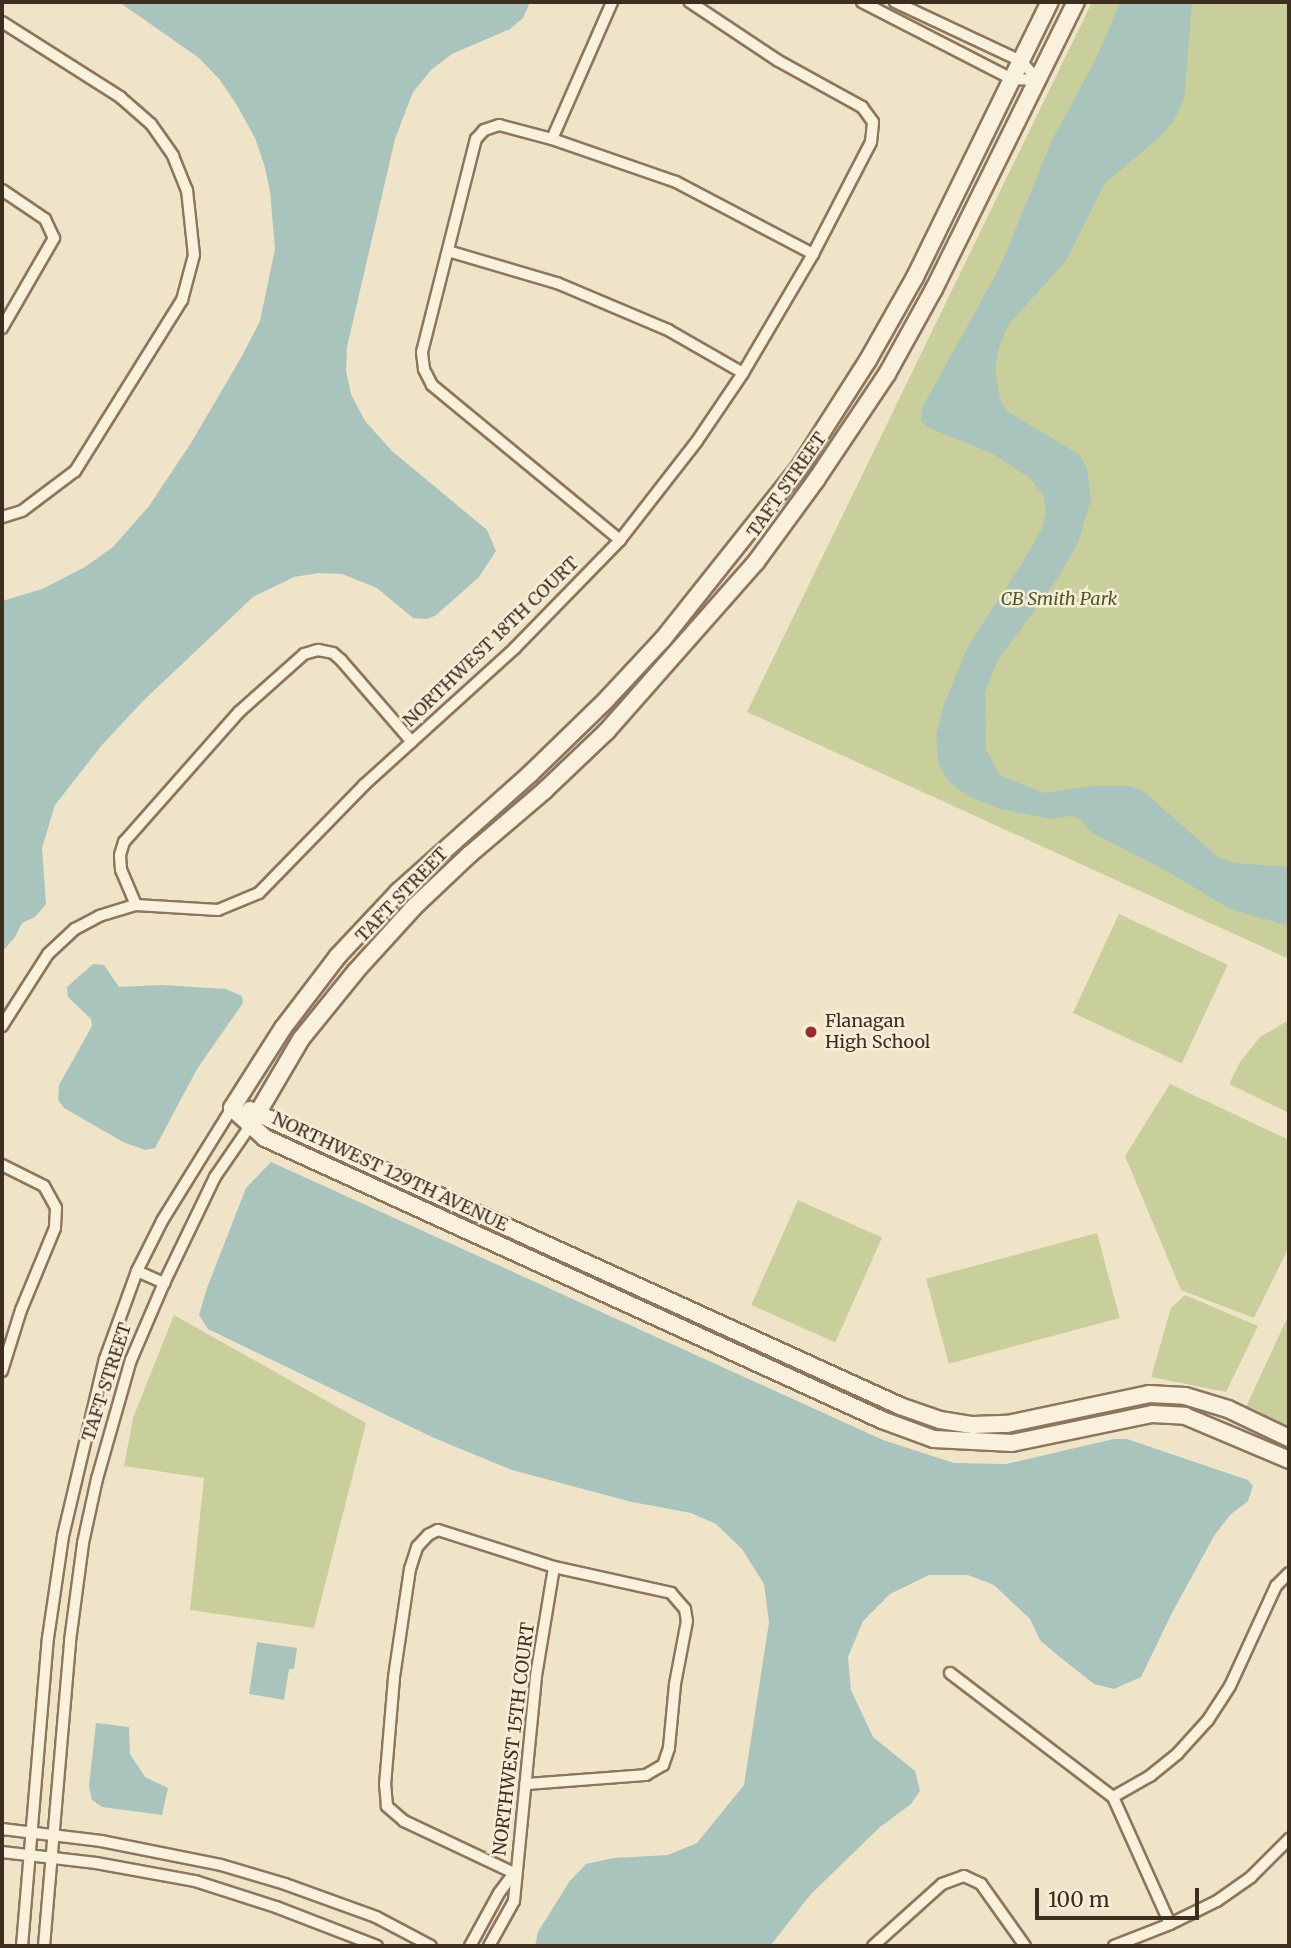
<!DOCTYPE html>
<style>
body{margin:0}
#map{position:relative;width:1291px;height:1948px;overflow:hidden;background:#f0e4c8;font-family:Merriweather,serif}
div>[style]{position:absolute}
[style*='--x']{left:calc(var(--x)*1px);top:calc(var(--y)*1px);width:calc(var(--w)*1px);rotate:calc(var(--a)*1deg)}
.green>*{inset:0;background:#c9cf9b;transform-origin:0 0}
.water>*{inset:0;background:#a9c4bc}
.roads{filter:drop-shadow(2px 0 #8d765c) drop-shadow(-2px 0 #8d765c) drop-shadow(0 2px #8d765c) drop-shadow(0 -2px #8d765c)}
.street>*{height:10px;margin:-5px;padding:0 5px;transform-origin:5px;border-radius:5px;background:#faf1dc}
.secondary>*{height:16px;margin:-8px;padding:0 8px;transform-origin:8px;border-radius:8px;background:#faf1dc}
.dots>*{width:19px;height:19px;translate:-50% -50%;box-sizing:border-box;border:4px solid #f7eed8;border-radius:50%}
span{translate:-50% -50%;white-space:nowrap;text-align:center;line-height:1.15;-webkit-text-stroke:5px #f7eed8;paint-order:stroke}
.street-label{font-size:18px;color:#3d2e20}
.park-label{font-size:18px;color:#4d5a26;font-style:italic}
.poi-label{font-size:18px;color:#3d2e20}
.left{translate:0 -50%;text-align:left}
.frame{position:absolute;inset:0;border:4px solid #3d2e20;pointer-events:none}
.scale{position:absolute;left:1035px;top:1888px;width:164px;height:32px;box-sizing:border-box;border:4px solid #3d2e20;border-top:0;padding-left:9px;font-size:21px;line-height:24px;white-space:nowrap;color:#3d2e20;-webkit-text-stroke:5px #f7eed8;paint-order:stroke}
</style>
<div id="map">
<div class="green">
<i style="clip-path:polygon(1092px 2px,1289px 2px,1289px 959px,747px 712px)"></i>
<i style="left:1119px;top:914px;width:120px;height:109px;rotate:25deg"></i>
<i style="clip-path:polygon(1289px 1020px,1289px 1113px,1229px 1084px,1240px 1062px,1260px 1037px)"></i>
<i style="clip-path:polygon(1170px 1084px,1289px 1140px,1289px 1247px,1254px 1318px,1181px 1290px,1125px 1156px)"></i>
<i style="left:798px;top:1200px;width:92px;height:115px;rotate:24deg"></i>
<i style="left:1097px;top:1233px;width:88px;height:177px;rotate:75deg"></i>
<i style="clip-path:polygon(1185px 1295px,1258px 1326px,1226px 1392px,1151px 1377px,1171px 1308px)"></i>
<i style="clip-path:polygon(1289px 1314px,1289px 1427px,1246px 1407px)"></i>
<i style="clip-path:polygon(174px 1315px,366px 1423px,314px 1628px,190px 1610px,204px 1478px,124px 1466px,133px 1418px)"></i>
</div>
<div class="water">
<i style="clip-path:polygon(119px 2px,530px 2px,523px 18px,510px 29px,452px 54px,431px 70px,413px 92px,395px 139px,347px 347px,346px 371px,351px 394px,365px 421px,392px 451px,487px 530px,496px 551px,479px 577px,435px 616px,426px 619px,413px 618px,377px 588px,342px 574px,319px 573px,294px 577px,253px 597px,143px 701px,102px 745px,55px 805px,42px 848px,46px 904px,35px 917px,22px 923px,15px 937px,2px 952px,2px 601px,42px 589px,85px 567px,113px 547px,149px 506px,191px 443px,242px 356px,260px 321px,275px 249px,270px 191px,264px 164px,255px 138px,238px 107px,220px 80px,199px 58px)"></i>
<i style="clip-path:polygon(1120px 2px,1192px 2px,1184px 99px,1173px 122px,1160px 137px,1105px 183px,1066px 261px,1008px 325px,999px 348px,995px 368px,1000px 399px,1007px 411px,1080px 455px,1087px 468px,1091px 499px,1078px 543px,1058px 578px,998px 660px,985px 692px,986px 749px,999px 775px,1044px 793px,1093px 786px,1128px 786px,1142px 790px,1218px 857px,1235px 863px,1289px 867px,1289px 926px,1230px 909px,1163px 869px,1092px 833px,1080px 819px,1070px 816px,1051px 819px,1000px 809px,966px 795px,948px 781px,938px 763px,936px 734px,944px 704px,968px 646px,1029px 552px,1042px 528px,1046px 511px,1043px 495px,1030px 478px,991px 453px,929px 428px,921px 421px,923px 406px,1000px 267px,1052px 140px,1096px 59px)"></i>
<i style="clip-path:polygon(93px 964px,104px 965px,119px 987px,161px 985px,226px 989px,242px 996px,243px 1003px,197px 1069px,155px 1148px,145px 1150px,123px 1142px,64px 1108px,58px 1100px,59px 1085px,92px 1026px,91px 1019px,68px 997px,67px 987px)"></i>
<i style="clip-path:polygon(271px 1162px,883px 1440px,954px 1463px,1006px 1464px,1114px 1439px,1127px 1439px,1248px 1480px,1253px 1486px,1248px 1501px,1230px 1515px,1214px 1536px,1172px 1613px,1141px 1677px,1114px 1689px,1094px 1684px,1056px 1654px,1040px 1640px,1030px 1619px,994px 1585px,968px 1575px,929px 1575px,890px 1594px,863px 1621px,848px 1657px,851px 1690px,873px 1737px,915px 1771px,920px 1791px,911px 1804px,880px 1827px,811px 1894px,770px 1946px,535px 1946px,538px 1932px,569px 1882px,586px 1864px,614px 1858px,668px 1855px,697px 1843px,744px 1785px,769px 1622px,764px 1584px,742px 1549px,716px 1524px,691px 1513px,632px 1502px,512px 1470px,434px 1438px,208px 1329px,199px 1315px,207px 1288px,246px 1188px)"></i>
<i style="clip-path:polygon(257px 1642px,297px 1648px,294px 1669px,289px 1669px,284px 1700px,249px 1694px)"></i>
<i style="clip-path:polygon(96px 1723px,129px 1727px,130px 1754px,145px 1777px,168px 1788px,162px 1815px,102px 1807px,92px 1800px,89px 1786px)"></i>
</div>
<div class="roads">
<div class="street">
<i style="--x:862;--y:2;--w:169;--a:27.2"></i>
<i style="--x:1012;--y:79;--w:26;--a:2"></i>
<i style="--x:895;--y:2;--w:139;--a:25.1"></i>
<i style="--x:1021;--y:61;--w:25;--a:48"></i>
<i style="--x:2;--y:22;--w:140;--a:32.4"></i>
<i style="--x:120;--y:97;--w:41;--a:41.1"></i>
<i style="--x:151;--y:124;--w:39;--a:55"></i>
<i style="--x:173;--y:156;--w:37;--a:68"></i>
<i style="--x:187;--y:190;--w:65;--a:83.9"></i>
<i style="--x:194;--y:255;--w:47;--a:104.9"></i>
<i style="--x:182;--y:300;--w:202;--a:122"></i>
<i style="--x:75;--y:471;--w:66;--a:143"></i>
<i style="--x:22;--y:511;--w:21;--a:163"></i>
<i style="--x:552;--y:139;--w:150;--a:-66.3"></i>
<i style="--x:2;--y:190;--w:52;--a:34"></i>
<i style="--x:45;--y:219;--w:21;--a:65"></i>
<i style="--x:54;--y:238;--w:104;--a:120"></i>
<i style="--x:448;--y:251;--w:114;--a:16.4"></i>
<i style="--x:557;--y:283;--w:121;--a:22.9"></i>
<i style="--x:668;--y:330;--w:86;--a:29.8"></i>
<i style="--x:620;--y:540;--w:244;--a:-140.5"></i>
<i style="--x:432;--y:385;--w:18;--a:-117"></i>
<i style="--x:424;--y:369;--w:17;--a:-97"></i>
<i style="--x:422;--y:352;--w:220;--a:-75.8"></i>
<i style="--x:476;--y:139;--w:12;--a:-48"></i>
<i style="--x:484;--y:130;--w:16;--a:-18"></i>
<i style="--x:499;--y:125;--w:55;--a:14.8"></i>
<i style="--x:552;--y:139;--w:131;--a:19.1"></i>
<i style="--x:676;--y:182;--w:155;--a:27.7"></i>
<i style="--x:136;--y:905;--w:38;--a:-113"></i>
<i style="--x:121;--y:870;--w:15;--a:-94"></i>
<i style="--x:120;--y:855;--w:14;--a:-73"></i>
<i style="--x:124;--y:842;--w:174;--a:-48.5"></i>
<i style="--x:239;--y:712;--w:87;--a:-41.7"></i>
<i style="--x:304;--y:654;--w:15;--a:-16"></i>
<i style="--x:318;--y:650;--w:15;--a:11"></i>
<i style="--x:333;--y:653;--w:11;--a:41"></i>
<i style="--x:341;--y:660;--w:108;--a:49.1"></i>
<i style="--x:2;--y:1026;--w:85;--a:-57.4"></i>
<i style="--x:48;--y:954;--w:37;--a:-43"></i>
<i style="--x:75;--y:929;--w:27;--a:-28"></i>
<i style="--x:99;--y:916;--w:39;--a:-17"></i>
<i style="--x:136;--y:905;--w:82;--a:3.5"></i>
<i style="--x:218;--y:910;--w:44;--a:-22.5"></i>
<i style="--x:259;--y:893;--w:151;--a:-45.8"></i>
<i style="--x:364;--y:785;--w:204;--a:-42.2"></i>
<i style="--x:515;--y:648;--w:151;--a:-45.8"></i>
<i style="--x:620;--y:540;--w:125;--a:-52.1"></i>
<i style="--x:697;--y:441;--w:82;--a:-55.9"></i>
<i style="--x:743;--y:373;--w:138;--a:-59.5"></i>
<i style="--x:813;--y:254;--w:126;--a:-62.6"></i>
<i style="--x:871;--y:142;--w:20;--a:-84"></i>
<i style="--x:873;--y:122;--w:19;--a:-126"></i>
<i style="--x:862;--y:107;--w:97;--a:-151.1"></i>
<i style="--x:777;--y:60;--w:105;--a:-146.3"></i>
<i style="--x:2;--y:1165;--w:47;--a:26.6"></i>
<i style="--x:44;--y:1186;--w:25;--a:61"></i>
<i style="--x:56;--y:1208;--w:20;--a:93"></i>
<i style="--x:55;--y:1228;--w:89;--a:112.5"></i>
<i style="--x:21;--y:1310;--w:64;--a:107.3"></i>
<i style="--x:137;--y:1271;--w:30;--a:24"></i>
<i style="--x:950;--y:1673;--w:205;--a:37.3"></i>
<i style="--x:1113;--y:1797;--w:139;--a:65.8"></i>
<i style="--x:1113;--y:1797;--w:43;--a:-29.6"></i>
<i style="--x:1150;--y:1776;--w:36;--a:-39"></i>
<i style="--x:1178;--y:1753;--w:45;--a:-47.7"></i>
<i style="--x:1208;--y:1720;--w:40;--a:-57.1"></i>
<i style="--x:1230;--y:1686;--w:110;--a:-65.3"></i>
<i style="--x:1276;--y:1586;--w:18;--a:-45"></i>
<i style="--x:2;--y:1829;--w:100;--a:6.9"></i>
<i style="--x:101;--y:1841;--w:122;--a:11.3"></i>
<i style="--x:221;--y:1865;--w:67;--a:16.5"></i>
<i style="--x:285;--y:1884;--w:97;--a:19.9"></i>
<i style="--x:376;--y:1917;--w:62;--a:27.8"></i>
<i style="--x:2;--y:1852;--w:95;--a:6.7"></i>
<i style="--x:96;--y:1863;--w:101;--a:10.3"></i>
<i style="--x:195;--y:1881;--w:85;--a:17.8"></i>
<i style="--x:276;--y:1907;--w:108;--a:21.1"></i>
<i style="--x:514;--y:1873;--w:122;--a:-154.7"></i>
<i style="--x:404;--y:1821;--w:23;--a:-139"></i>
<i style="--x:387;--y:1806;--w:21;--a:-95"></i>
<i style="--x:385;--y:1785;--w:108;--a:-85.2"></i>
<i style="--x:394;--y:1677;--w:109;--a:-81.6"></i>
<i style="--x:410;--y:1569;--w:23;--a:-72"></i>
<i style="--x:417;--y:1547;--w:16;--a:-47"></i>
<i style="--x:428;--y:1535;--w:11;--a:-27"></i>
<i style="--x:438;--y:1530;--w:122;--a:17.7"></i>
<i style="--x:554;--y:1567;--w:120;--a:12.5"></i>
<i style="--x:671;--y:1593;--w:21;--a:49"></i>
<i style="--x:685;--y:1609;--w:12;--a:81"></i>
<i style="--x:687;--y:1621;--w:64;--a:100.8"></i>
<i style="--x:675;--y:1684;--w:64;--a:95.4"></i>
<i style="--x:669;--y:1748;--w:18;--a:109"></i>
<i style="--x:663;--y:1765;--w:20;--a:150"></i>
<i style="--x:646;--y:1775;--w:121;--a:175.7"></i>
<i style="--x:22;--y:1946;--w:309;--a:-85.2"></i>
<i style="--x:48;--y:1638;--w:103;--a:-81.6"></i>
<i style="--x:63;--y:1536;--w:182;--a:-76.7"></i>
<i style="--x:105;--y:1359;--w:94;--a:-70"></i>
<i style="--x:137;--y:1271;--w:56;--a:-63.4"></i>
<i style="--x:162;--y:1221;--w:133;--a:-58.2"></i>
<i style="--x:44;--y:1946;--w:306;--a:-85.1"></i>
<i style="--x:70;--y:1641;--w:99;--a:-82.4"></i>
<i style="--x:83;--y:1543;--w:66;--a:-77.7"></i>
<i style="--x:97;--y:1479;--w:124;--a:-74.1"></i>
<i style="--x:131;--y:1360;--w:84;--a:-66.8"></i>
<i style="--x:164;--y:1283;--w:118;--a:-64.3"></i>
<i style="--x:215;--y:1177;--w:62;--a:-55.5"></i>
<i style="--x:470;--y:1946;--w:60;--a:-61.3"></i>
<i style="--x:499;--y:1893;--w:25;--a:-53"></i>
<i style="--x:489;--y:1946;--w:51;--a:-60.9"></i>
<i style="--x:514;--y:1901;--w:226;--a:-84.4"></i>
<i style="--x:536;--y:1676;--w:110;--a:-80.6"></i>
<i style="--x:873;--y:1946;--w:93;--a:-41.9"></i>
<i style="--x:942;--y:1884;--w:23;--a:-20"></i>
<i style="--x:964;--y:1876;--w:19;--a:25"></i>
<i style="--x:981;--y:1884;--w:76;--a:54.6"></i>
<i style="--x:1114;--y:1946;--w:60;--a:-21.4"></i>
<i style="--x:1170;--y:1924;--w:52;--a:-26.1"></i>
<i style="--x:1217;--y:1901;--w:42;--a:-35.2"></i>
<i style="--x:1251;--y:1877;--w:54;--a:-45"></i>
</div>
<div class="secondary">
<i style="--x:232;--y:1108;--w:95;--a:-57.5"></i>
<i style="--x:283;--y:1028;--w:91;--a:-52.6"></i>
<i style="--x:338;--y:956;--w:88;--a:-46.8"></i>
<i style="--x:398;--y:892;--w:177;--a:-41.8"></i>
<i style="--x:530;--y:774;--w:107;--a:-44.2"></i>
<i style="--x:607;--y:699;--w:82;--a:-47"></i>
<i style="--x:663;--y:639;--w:218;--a:-51.5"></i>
<i style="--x:799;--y:468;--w:128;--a:-57.4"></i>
<i style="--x:868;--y:360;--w:95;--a:-60.5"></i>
<i style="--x:915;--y:277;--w:306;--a:-63.9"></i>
<i style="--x:232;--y:1108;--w:45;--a:42.3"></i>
<i style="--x:265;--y:1138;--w:678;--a:24.56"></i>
<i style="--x:882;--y:1420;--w:55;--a:20.1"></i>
<i style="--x:934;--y:1439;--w:78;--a:2.9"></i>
<i style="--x:1012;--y:1443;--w:143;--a:-11.7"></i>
<i style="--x:1152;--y:1414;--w:33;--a:3"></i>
<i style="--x:1185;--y:1416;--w:113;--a:22.9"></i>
<i style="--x:250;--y:1110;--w:714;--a:24.48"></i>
<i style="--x:900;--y:1406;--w:42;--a:19.3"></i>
<i style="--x:940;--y:1420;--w:33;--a:9"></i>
<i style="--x:973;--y:1425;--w:34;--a:-2"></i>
<i style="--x:1007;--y:1424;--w:145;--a:-11.9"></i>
<i style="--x:1149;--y:1394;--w:36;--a:3"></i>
<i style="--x:1185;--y:1396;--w:45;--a:16.8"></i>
<i style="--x:1228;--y:1409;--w:68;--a:25.4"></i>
<i style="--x:250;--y:1126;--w:101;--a:-59.6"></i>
<i style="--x:301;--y:1039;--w:87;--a:-51"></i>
<i style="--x:356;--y:971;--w:86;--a:-47.8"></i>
<i style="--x:414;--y:907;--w:76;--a:-43.4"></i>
<i style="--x:469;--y:855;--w:100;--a:-40.5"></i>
<i style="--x:545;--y:790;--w:86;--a:-43.6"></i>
<i style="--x:607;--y:731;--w:225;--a:-48.6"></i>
<i style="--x:756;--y:562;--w:102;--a:-53.8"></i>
<i style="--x:816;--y:480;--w:128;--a:-56.2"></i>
<i style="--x:887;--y:374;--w:97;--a:-61.1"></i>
<i style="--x:934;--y:289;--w:320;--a:-63.7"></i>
</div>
</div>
<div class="dots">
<i style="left:811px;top:1032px;background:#9e2a2b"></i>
</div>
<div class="street-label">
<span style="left:787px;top:485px;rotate:-55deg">TAFT STREET</span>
<span style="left:491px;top:642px;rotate:-44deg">NORTHWEST 18TH COURT</span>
<span style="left:402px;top:895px;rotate:-46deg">TAFT STREET</span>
<span style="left:390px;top:1172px;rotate:25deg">NORTHWEST 129TH AVENUE</span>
<span style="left:107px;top:1382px;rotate:-72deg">TAFT STREET</span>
<span style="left:514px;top:1739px;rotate:-83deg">NORTHWEST 15TH COURT</span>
</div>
<div class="park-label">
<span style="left:1059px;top:599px">CB Smith Park</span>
</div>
<div class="poi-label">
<span class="left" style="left:825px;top:1032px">Flanagan<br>High School</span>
</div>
<div class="frame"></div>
<div class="scale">100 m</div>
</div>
